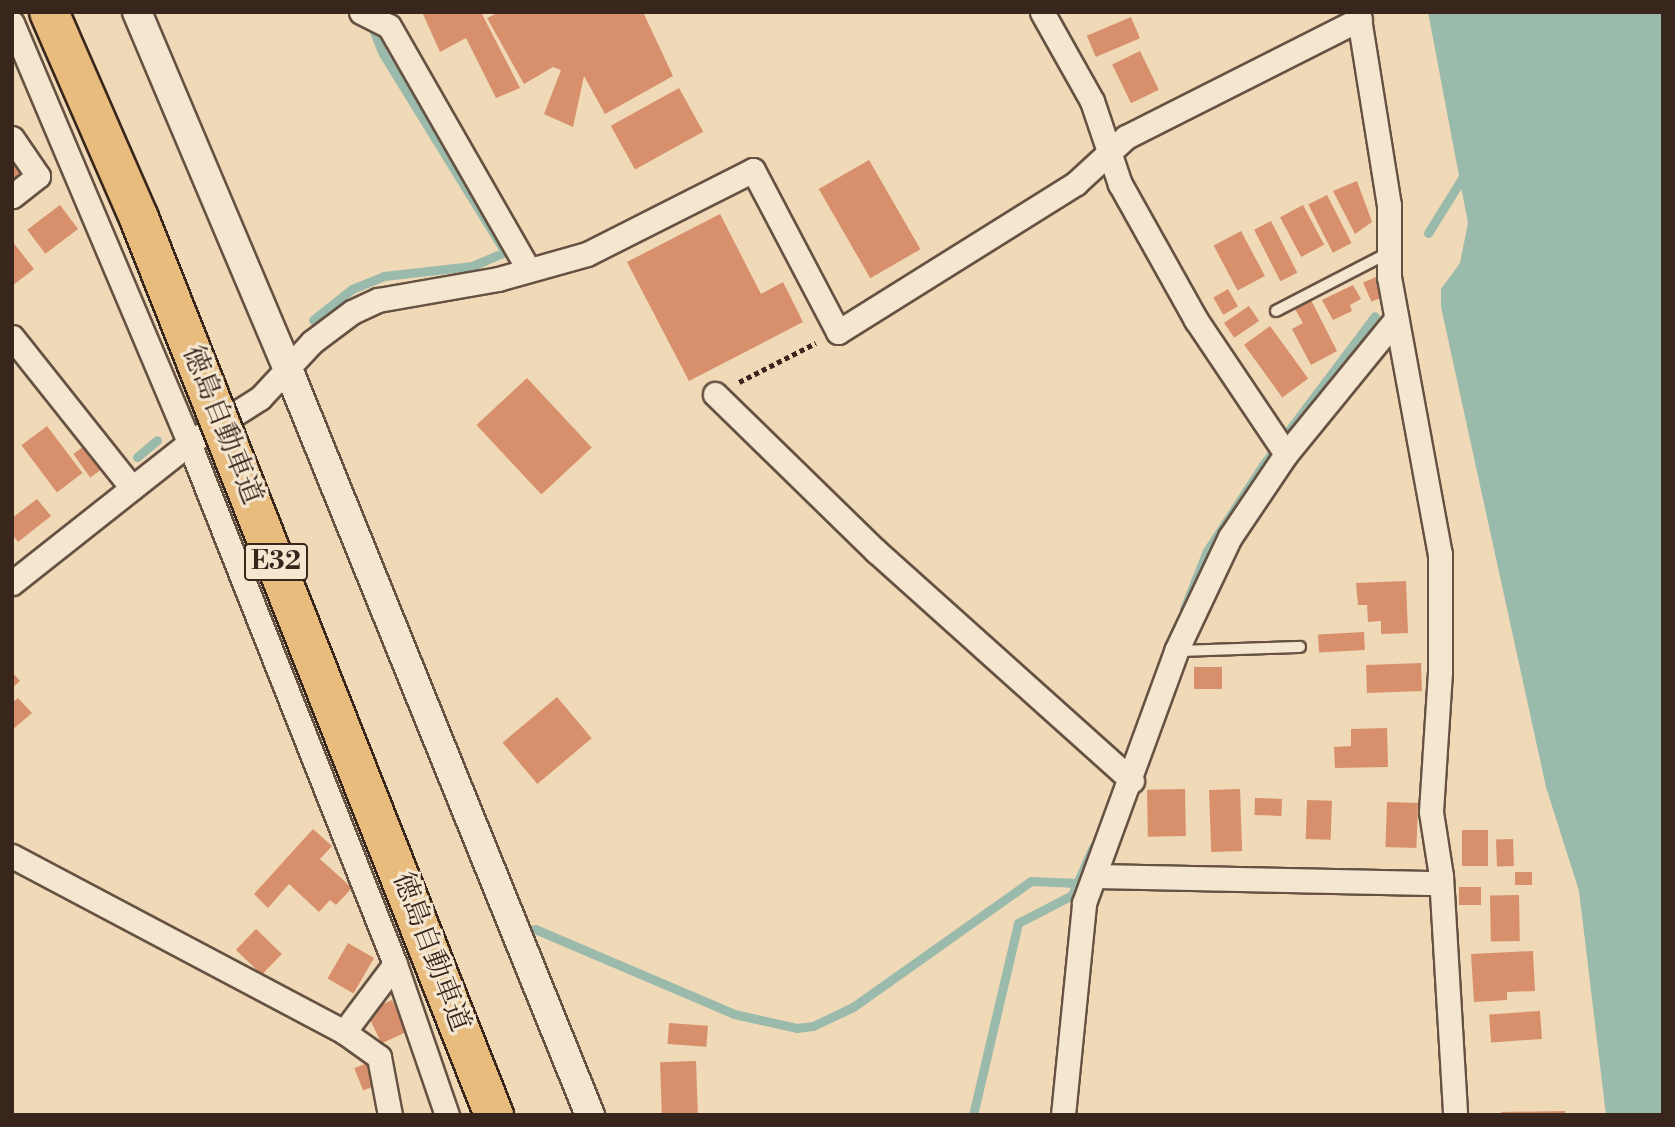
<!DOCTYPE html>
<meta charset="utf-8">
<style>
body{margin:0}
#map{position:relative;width:1675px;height:1127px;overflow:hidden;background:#f0d9b7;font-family:"Libre Bodoni","Noto Serif JP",serif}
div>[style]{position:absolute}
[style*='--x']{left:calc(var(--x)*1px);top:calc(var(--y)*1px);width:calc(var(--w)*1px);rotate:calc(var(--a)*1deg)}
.water>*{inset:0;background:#9abaac}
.stream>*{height:9px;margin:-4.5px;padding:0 4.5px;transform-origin:4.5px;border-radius:4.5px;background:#9abaac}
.building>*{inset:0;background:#d8906c;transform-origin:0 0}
.path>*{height:4.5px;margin-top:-2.25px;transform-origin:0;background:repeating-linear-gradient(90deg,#38251c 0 5px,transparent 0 8.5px)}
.roads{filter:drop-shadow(2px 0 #665243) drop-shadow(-2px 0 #665243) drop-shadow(0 2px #665243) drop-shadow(0 -2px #665243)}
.service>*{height:10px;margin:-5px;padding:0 5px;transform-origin:5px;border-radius:5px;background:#f5e6d0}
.minor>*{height:23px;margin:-11.5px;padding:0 11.5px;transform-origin:11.5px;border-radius:11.5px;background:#f5e6d0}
.tertiary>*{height:28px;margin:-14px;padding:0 14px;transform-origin:14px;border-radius:14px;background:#f5e6d0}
.bridges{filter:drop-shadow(2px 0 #38251c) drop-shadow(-2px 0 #38251c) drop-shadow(0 2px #38251c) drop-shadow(0 -2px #38251c)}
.motorway-bridge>*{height:38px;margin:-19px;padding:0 19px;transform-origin:19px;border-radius:19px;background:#e8bc7c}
span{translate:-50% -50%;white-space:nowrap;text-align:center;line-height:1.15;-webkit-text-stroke:6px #f5e6d0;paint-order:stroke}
.shield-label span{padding:2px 5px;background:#f5e6d0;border:2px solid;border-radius:5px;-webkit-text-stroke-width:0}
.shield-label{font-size:26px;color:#38251c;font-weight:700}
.street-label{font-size:28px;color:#38251c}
.frame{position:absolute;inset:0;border:14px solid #38251c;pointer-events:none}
</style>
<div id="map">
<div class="water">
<i style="clip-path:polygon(1428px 12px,1663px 12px,1663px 1115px,1606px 1115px,1579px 891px,1546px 787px,1441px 307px,1441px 289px,1460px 263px,1468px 223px)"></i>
</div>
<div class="stream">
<i style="--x:1428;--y:233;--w:72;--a:-58.1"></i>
<i style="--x:313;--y:320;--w:50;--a:-38.5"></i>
<i style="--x:352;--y:289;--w:35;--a:-22"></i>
<i style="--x:384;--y:276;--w:89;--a:-6.5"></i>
<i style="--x:472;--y:266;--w:36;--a:-23"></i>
<i style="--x:505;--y:252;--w:233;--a:-121.6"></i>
<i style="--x:383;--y:54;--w:37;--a:-112"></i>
<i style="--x:137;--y:457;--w:26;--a:-40"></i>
<i style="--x:1184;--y:609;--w:62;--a:-68.4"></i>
<i style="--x:1207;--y:551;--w:103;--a:-56.9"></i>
<i style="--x:1263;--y:465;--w:186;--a:-53.1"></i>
<i style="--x:535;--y:929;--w:216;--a:23.1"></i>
<i style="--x:734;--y:1014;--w:65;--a:12.5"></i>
<i style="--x:797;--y:1028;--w:16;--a:-7"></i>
<i style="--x:813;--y:1026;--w:44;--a:-25.4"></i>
<i style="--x:853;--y:1007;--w:218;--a:-35.3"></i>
<i style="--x:1031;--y:881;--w:46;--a:2.5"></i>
<i style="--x:973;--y:1115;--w:197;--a:-76.8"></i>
<i style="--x:1018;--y:923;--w:61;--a:-27.4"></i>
<i style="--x:1072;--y:895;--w:52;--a:-66.4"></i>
</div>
<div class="building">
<i style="clip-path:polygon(422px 12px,481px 12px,520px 88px,496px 98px,466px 38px,440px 52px)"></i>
<i style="clip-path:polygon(499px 12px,643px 12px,673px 76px,605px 114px,584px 76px,573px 127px,544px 114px,561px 70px,553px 67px,524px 84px,487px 18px)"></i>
<i style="left:1131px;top:17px;width:23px;height:48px;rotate:67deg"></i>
<i style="left:1140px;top:51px;width:43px;height:31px;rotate:64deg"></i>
<i style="left:679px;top:88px;width:50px;height:78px;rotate:61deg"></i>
<i style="left:869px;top:160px;width:103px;height:58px;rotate:60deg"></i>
<i style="clip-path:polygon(12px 161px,21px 174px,12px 180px)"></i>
<i style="clip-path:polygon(1357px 181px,1372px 222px,1355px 234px,1333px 191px)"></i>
<i style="left:1327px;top:195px;width:54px;height:21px;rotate:63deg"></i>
<i style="left:60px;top:205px;width:30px;height:41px;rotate:53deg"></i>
<i style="left:1303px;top:205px;width:45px;height:26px;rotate:62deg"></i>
<i style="clip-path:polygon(720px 214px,761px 294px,783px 282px,803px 322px,689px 381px,627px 262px)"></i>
<i style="left:1271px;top:221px;width:58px;height:19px;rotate:63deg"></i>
<i style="left:1241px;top:231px;width:51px;height:31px;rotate:62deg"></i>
<i style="clip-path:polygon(12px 241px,34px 269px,12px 286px)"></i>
<i style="left:1376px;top:277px;width:21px;height:14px;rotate:67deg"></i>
<i style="clip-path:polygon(1353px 285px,1361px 299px,1350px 305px,1352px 311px,1333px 320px,1322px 300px)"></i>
<i style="left:1228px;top:289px;width:20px;height:17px;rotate:60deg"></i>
<i style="clip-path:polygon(1311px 300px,1337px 351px,1311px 365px,1292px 329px,1303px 323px,1295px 309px)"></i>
<i style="left:1249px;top:306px;width:18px;height:30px;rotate:56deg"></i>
<i style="left:1270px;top:326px;width:65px;height:32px;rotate:54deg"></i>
<i style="left:527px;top:378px;width:95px;height:69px;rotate:47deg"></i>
<i style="left:47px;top:426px;width:59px;height:32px;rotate:53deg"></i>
<i style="left:87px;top:444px;width:29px;height:17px;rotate:54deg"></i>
<i style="clip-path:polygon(37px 499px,51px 516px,18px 542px,12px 534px,12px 518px)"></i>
<i style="clip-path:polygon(1406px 581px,1408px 633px,1381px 634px,1381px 621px,1368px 622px,1367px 605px,1358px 605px,1356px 583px)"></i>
<i style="left:1364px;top:632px;width:18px;height:46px;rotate:87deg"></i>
<i style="left:1421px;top:663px;width:28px;height:55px;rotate:88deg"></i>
<i style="left:1222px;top:667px;width:22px;height:28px;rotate:90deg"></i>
<i style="clip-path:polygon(12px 672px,20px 681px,12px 688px)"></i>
<i style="left:557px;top:697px;width:54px;height:71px;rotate:50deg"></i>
<i style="clip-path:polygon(18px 698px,32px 713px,12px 730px,12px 703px)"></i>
<i style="clip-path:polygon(1387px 728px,1388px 767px,1335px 768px,1334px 747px,1351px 746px,1351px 729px)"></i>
<i style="left:1185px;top:789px;width:47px;height:38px;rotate:89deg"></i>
<i style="left:1240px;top:789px;width:62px;height:31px;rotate:88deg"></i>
<i style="left:1255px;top:798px;width:27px;height:17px;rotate:2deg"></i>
<i style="left:1307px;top:800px;width:25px;height:39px;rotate:2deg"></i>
<i style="left:1387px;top:802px;width:31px;height:45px;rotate:2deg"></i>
<i style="clip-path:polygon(313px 829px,332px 846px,320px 859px,352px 888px,336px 905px,330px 900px,319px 912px,289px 884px,268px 908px,254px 894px)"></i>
<i style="left:1462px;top:830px;width:26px;height:36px"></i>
<i style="left:1513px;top:839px;width:27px;height:17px;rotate:88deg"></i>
<i style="left:1515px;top:872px;width:17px;height:13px"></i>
<i style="left:1459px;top:887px;width:22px;height:18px"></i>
<i style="left:1519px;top:895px;width:46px;height:29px;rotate:89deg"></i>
<i style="left:256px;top:929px;width:36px;height:29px;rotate:44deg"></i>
<i style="left:348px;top:943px;width:30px;height:41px;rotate:30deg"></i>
<i style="clip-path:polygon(1533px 951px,1535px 991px,1507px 992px,1507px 1000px,1474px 1002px,1471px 954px)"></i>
<i style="left:392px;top:1000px;width:35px;height:28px;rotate:65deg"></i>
<i style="left:1540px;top:1011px;width:28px;height:51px;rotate:86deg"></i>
<i style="left:669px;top:1023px;width:39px;height:21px;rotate:4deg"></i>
<i style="left:696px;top:1061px;width:52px;height:36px;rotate:88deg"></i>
<i style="left:370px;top:1062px;width:24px;height:17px;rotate:68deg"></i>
<i style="clip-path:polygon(1565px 1111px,1565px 1115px,1501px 1115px,1501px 1112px)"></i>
</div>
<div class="path">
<i style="--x:739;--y:382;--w:86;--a:-26.9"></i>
</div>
<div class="roads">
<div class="service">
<i style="--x:1276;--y:311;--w:126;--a:-27.4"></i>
<i style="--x:1177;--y:651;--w:123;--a:-1.9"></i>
</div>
<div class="minor">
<i style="--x:361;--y:12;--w:31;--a:27"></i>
<i style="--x:389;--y:26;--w:281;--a:60.2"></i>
<i style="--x:1042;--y:12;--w:102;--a:60.7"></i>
<i style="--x:1092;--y:101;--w:88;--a:71.4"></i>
<i style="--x:1120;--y:184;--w:156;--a:60.8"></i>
<i style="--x:1196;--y:320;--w:161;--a:56.1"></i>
<i style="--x:1358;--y:12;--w:195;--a:80.9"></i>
<i style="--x:1389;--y:205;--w:72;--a:90"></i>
<i style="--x:1389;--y:277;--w:282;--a:79.6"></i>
<i style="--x:1440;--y:554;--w:118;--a:90"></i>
<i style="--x:1440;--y:672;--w:140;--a:93.7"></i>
<i style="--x:1431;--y:812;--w:65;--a:81.1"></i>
<i style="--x:1441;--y:876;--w:239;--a:86.6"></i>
<i style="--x:12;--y:23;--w:456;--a:67.1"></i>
<i style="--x:189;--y:443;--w:560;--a:68.43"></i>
<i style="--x:395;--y:964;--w:160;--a:71"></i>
<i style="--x:12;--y:138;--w:46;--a:55.6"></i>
<i style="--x:38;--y:176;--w:33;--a:142"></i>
<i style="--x:12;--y:337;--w:193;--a:51.5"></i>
<i style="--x:715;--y:394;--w:225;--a:44.3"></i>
<i style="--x:876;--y:551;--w:344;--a:41.9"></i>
<i style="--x:12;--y:583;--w:226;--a:-38.3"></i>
<i style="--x:189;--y:443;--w:84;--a:-32.4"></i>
<i style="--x:260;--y:398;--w:76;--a:-47.1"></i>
<i style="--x:312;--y:342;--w:50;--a:-36.9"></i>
<i style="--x:352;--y:312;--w:29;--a:-25"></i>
<i style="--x:378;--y:300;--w:122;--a:-9.9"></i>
<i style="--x:498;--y:279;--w:92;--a:-15.7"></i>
<i style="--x:587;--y:254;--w:186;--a:-26.8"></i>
<i style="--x:753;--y:170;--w:183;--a:62.3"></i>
<i style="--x:838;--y:332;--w:281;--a:-32"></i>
<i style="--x:1076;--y:183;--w:68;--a:-42.6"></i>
<i style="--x:1126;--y:137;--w:262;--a:-26.8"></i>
<i style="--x:12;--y:856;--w:376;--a:27.9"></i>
<i style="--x:344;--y:1032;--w:43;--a:35.5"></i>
<i style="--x:379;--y:1057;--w:59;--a:79.3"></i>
<i style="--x:1096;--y:876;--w:345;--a:1.2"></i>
<i style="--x:344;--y:1032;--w:85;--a:-53.1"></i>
<i style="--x:1063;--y:1115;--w:213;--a:-84.3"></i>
<i style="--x:1084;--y:903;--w:268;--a:-69.9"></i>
<i style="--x:1176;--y:651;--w:126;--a:-64.7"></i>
<i style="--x:1230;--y:537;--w:100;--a:-56"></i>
<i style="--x:1286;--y:454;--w:174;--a:-50.8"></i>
</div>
<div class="tertiary">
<i style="--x:137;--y:12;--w:388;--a:67.1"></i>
<i style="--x:288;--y:369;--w:805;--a:67.96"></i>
</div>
</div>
<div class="bridges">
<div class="motorway-bridge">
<i style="--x:49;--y:12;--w:225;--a:66.4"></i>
<i style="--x:139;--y:218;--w:965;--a:68.41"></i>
</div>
</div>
<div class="shield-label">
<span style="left:276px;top:562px">E32</span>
</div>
<div class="street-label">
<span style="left:222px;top:425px;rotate:68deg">徳島自動車道</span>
<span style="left:431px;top:952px;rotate:69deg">徳島自動車道</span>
</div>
<div class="frame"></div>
</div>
